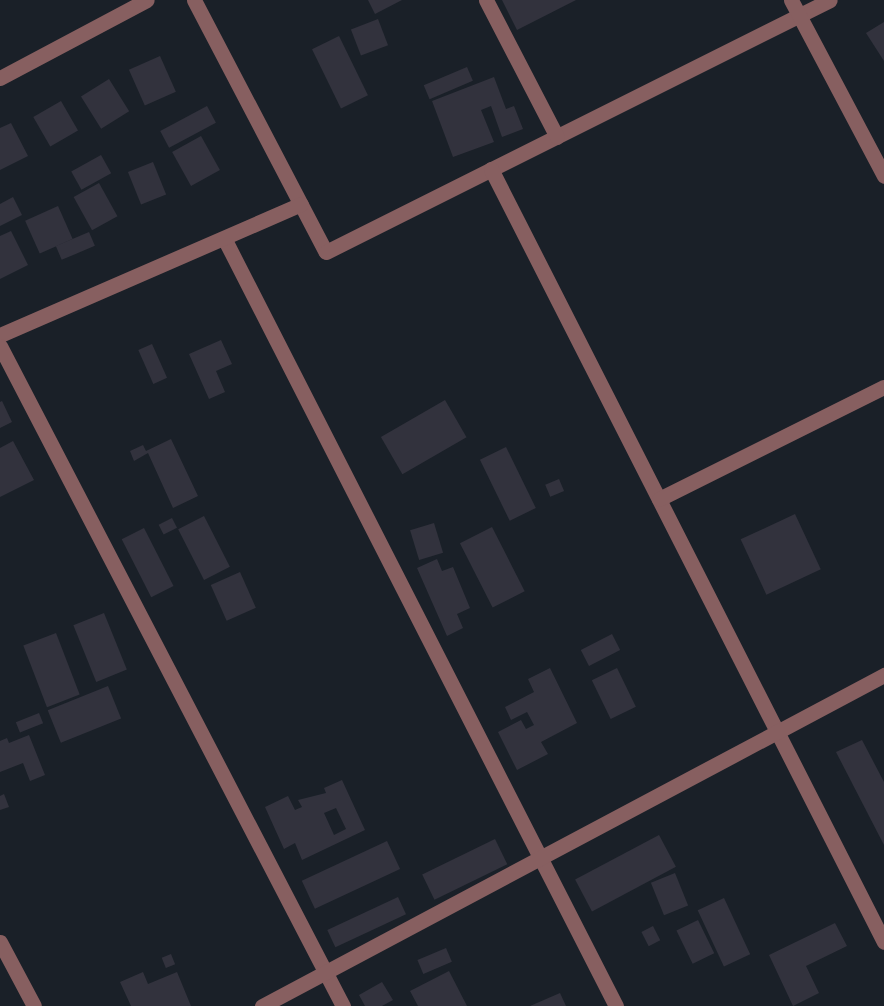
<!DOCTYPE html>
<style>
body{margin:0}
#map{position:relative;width:884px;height:1006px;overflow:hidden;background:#1a2028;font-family:Rubik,sans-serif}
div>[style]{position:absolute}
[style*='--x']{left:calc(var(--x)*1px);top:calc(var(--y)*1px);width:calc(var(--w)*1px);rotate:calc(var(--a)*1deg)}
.building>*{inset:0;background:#32323d;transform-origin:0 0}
.minor>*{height:15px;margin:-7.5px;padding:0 7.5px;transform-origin:7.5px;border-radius:7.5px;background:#875f60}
span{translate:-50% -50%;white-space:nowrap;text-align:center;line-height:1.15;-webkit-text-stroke:4.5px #07090d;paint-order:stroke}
</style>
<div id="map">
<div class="building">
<i style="clip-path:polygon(368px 0,402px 0,375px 14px)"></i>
<i style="clip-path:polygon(502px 0,576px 0,517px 30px)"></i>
<i style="left:378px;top:19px;width:28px;height:29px;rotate:69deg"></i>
<i style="clip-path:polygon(884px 22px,884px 61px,866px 33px)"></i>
<i style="left:339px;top:36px;width:66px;height:30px;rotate:64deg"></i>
<i style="left:160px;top:56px;width:39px;height:34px;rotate:66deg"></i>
<i style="left:467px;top:67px;width:15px;height:47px;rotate:67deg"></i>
<i style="clip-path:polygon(494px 77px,506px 109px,514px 106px,523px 129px,502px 137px,491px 106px,481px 110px,494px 142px,453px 157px,432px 101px)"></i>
<i style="left:109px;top:79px;width:38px;height:33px;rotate:58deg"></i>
<i style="left:61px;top:101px;width:34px;height:32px;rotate:60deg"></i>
<i style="left:207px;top:106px;width:19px;height:53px;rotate:62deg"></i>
<i style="clip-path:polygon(11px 123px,28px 156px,0 170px,0 128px)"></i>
<i style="left:201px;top:136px;width:39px;height:33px;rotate:61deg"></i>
<i style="left:101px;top:155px;width:21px;height:34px;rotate:61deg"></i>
<i style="left:153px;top:162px;width:35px;height:27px;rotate:68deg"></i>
<i style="left:99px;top:183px;width:38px;height:29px;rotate:61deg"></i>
<i style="clip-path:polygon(13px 197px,22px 215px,0 226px,0 204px)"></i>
<i style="left:58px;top:206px;width:36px;height:36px;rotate:66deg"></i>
<i style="clip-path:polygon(11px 231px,28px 265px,0 279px,0 236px)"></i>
<i style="left:89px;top:232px;width:15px;height:36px;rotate:67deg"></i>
<i style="clip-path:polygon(221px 340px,232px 364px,216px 371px,225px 392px,209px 399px,189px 354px)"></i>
<i style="left:152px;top:344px;width:37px;height:15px;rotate:66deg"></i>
<i style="left:445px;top:400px;width:43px;height:74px;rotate:60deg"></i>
<i style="clip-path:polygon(2px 401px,12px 422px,0 428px,0 402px)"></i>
<i style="clip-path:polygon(171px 439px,198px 496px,173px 508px,148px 453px,134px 461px,130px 451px,143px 445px,146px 451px)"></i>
<i style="clip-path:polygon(13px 441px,34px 480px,0 497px,0 448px)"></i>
<i style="left:506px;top:447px;width:68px;height:29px;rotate:64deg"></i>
<i style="left:559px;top:479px;width:13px;height:15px;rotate:67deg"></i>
<i style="left:795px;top:514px;width:61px;height:60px;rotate:65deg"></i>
<i style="left:204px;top:516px;width:57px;height:29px;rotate:63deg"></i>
<i style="left:172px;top:518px;width:11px;height:15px;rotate:63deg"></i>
<i style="left:434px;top:523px;width:31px;height:25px;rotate:73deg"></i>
<i style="left:492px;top:527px;width:72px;height:36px;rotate:63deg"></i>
<i style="left:144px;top:528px;width:65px;height:25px;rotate:63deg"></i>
<i style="clip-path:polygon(437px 559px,442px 571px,453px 567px,470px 608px,457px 614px,463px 628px,447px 636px,417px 568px)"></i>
<i style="left:240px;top:572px;width:39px;height:32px;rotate:66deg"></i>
<i style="left:104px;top:613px;width:61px;height:33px;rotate:68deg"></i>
<i style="left:56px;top:633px;width:66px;height:35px;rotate:69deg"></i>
<i style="left:612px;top:634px;width:18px;height:35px;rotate:63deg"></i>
<i style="clip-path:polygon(550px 668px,577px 723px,541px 742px,548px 754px,517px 770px,498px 732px,521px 720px,526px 729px,534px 725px,527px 712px,511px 720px,505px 707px,534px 692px,528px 679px)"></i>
<i style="left:617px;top:668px;width:43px;height:28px;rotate:64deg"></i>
<i style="left:108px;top:686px;width:35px;height:65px;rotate:68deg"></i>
<i style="left:39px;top:713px;width:11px;height:25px;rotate:68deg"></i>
<i style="clip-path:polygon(29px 735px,45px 775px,30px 781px,23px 763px,0 772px,0 741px,7px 738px,9px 743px)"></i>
<i style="clip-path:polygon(862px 740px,884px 782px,884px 845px,836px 752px)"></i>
<i style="clip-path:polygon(evenodd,342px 780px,365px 830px,302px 860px,295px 843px,284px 849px,265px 807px,288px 796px,295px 810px,302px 807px,298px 800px,326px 793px,324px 788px,342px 780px,336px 808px,346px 829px,334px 835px,324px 813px,336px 808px)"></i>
<i style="clip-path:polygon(4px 794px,9px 807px,0 810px,0 796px)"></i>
<i style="left:659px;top:835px;width:36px;height:95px;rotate:62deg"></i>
<i style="left:495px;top:839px;width:28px;height:81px;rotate:64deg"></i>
<i style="left:387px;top:841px;width:31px;height:94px;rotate:65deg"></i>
<i style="left:675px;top:873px;width:35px;height:26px;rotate:68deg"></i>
<i style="left:398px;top:897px;width:19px;height:78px;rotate:65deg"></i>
<i style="left:724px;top:898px;width:62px;height:29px;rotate:65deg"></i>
<i style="left:698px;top:920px;width:37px;height:24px;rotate:64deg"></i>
<i style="clip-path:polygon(835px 923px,847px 946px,806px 966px,819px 993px,793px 1006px,769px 955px)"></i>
<i style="left:653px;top:926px;width:16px;height:13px;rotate:63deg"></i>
<i style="left:446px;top:948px;width:15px;height:31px;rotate:67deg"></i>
<i style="left:171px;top:954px;width:11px;height:10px;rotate:68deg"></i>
<i style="clip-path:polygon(449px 971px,467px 1006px,418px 1006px,410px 991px)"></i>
<i style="clip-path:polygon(143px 972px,148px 984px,177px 972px,191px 1006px,131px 1006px,120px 982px)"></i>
<i style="clip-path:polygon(382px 982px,393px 1000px,382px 1006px,365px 1006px,359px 995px)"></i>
<i style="clip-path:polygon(560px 993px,566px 1006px,530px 1006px)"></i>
</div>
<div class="minor">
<i style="--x:194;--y:0;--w:284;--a:62.4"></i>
<i style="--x:326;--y:252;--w:563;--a:-26.57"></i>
<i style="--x:486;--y:0;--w:154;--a:62.6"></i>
<i style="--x:791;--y:0;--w:199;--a:62.1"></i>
<i style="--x:0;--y:78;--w:166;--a:-28"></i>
<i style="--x:491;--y:169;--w:867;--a:63.05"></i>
<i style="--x:225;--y:240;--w:860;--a:62.96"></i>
<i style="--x:0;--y:335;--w:328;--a:-23.5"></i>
<i style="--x:0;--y:346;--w:744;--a:62.54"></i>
<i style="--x:659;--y:499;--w:251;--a:-26.5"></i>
<i style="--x:0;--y:942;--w:72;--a:62"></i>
<i style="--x:262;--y:1006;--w:705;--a:-28.02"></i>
</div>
</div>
